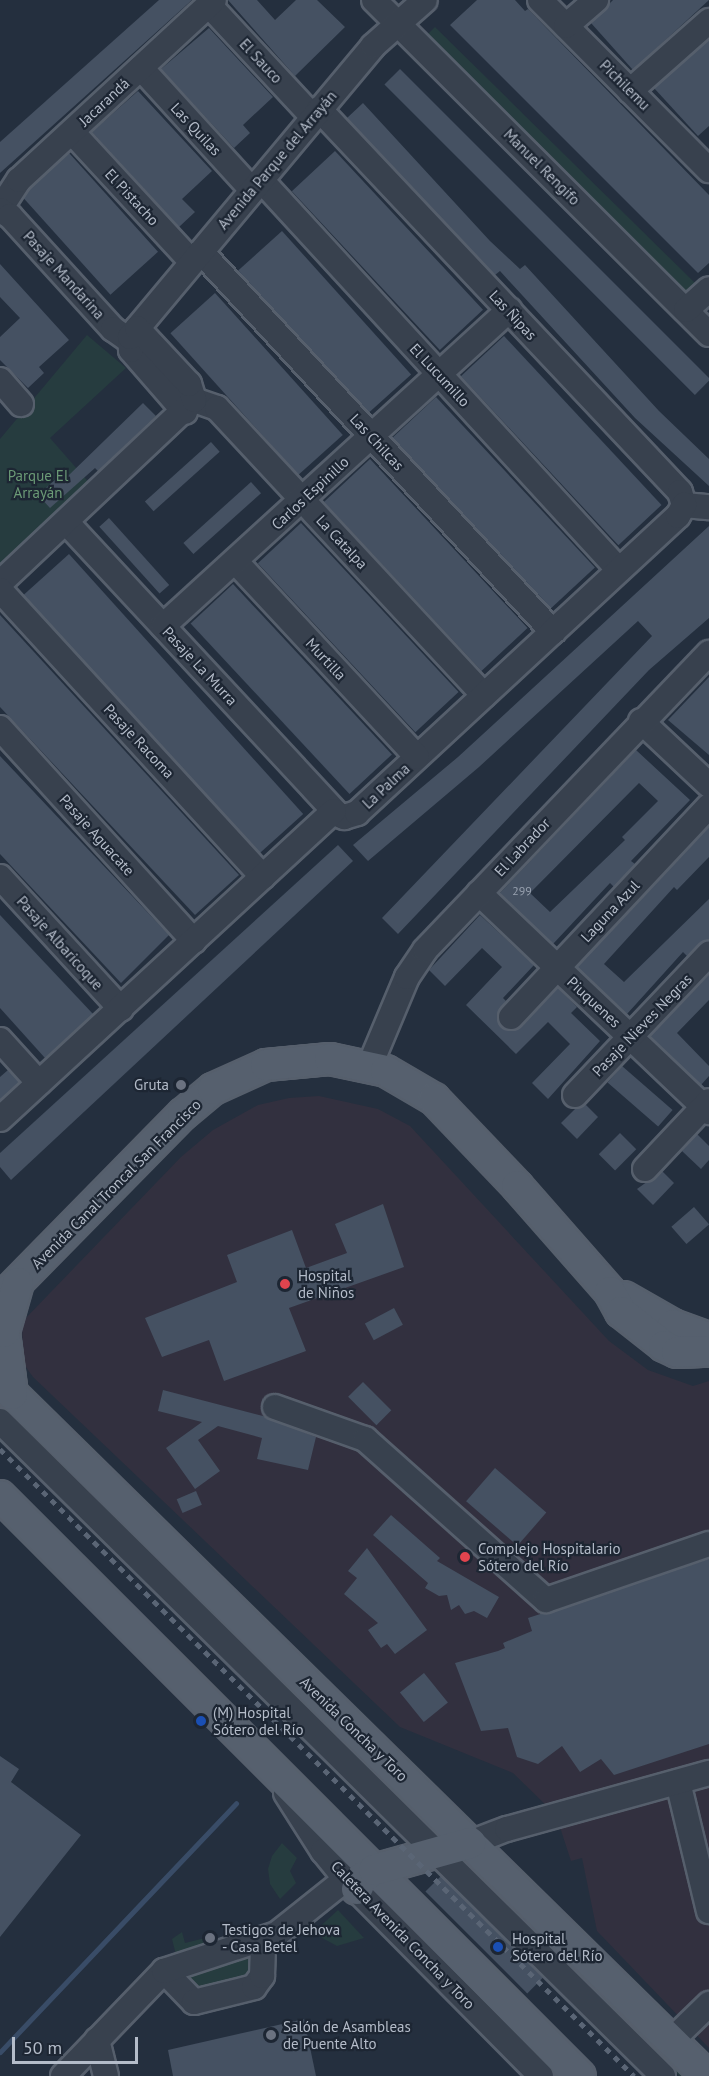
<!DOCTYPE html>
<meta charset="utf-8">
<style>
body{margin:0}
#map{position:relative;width:709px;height:2076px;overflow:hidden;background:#242f3e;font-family:"PT Sans",sans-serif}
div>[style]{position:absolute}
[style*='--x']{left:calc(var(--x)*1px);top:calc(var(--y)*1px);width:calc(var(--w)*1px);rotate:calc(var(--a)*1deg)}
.medical>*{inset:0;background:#32303f}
.green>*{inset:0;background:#263c3f;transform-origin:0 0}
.stream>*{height:5px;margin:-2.5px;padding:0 2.5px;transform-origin:2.5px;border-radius:2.5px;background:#394c67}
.building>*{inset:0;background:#455162;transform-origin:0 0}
.roads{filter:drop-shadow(2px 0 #565f6c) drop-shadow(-2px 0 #565f6c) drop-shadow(0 2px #565f6c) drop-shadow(0 -2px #565f6c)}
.minor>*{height:24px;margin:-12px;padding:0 12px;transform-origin:12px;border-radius:12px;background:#38414e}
.major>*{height:30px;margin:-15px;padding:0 15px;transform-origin:15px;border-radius:15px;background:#56606e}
.rail>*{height:4.5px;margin-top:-2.25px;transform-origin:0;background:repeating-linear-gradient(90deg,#5a6575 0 6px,transparent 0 12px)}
.dots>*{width:16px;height:16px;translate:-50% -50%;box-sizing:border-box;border:3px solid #1d2633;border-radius:50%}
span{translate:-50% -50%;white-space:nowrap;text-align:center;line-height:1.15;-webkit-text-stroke:4.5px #1d2633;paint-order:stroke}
.number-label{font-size:12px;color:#98a1af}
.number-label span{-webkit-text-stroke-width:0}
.street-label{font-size:15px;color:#b4bcc9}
.park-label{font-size:15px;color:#6b9a76}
.poi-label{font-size:15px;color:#b4bcc9}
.right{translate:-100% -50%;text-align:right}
.left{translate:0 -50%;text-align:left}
.scale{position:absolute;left:12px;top:2037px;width:126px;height:27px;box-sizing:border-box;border:3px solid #b4bcc9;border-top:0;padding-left:8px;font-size:18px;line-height:21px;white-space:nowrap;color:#b4bcc9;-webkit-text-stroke:4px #1d2633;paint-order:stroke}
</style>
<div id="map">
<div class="medical">
<i style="clip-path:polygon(319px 1096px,378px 1109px,410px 1126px,609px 1341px,648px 1370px,693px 1386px,709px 1381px,709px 2048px,597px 1931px,582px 1858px,571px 1861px,556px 1815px,513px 1773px,400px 1727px,33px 1377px,23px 1363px,22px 1322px,181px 1157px,213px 1130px,258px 1105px,289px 1098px)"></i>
</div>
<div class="green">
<i style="clip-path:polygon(435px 27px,696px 284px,687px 293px,428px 34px)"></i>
<i style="clip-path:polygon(87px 335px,126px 368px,50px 438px,92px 486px,0 572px,0 439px)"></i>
<i style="clip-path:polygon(282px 1843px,297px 1858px,290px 1871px,296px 1883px,280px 1899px,270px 1884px,268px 1869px,272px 1856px)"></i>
<i style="clip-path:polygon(338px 1910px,364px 1938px,337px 1946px,313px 1933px)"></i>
<i style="clip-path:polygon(182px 1932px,185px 1943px,205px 1938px,207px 1946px,176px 1955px,172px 1939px)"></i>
<i style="left:549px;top:1937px;width:197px;height:6px;rotate:45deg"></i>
<i style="clip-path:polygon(239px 1952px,250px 1957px,253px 1973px,247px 1981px,197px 1995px,183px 1976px)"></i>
</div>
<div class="stream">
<i style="--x:0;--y:2052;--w:343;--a:-46.5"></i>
</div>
<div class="building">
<i style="clip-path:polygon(159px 0,192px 0,0 173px,0 142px)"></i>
<i style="clip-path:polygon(228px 0,257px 0,275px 20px,296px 0,317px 0,345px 27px,295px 76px)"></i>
<i style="clip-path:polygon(477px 0,515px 0,525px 11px,528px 9px,709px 195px,709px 263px,698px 273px,450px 25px)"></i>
<i style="clip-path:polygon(613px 0,709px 0,633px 70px,591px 23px)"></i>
<i style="clip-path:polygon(209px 28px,273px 97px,243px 125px,250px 133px,234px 148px,161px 69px)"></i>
<i style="clip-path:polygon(709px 40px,709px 126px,698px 136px,654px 88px)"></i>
<i style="left:400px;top:69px;width:439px;height:22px;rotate:45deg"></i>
<i style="clip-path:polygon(138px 91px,212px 171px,182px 199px,195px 212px,179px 227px,92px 132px)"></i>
<i style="clip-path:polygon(363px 103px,490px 241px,520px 269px,525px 265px,659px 411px,709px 459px,709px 486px,635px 418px,500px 271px,495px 275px,347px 118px)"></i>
<i style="left:335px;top:151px;width:217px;height:59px;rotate:47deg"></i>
<i style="left:69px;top:153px;width:133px;height:64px;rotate:48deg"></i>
<i style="left:282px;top:231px;width:193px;height:59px;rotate:48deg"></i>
<i style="clip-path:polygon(0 264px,69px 340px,39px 367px,44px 373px,28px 388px,0 360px,0 337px,20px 318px,0 297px)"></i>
<i style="left:215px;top:293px;width:191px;height:60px;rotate:48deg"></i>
<i style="left:504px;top:336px;width:231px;height:59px;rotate:47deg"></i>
<i style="left:436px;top:397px;width:233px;height:60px;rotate:47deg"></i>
<i style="clip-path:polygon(143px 403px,156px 416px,98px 471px,95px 468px,50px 508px,38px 495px,65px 471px,69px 475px)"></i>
<i style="left:211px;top:442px;width:13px;height:89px;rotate:48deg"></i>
<i style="left:370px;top:459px;width:231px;height:63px;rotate:47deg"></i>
<i style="left:251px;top:482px;width:15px;height:91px;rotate:48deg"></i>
<i style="left:109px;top:518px;width:90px;height:13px;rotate:48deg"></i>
<i style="left:301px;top:523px;width:231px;height:59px;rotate:47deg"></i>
<i style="clip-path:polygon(709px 526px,709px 618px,649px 670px,398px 934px,382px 918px,652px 636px,638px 621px,479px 767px,368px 861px,353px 845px,458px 757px)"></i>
<i style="left:69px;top:554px;width:350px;height:62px;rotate:48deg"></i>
<i style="left:233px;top:584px;width:233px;height:58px;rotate:47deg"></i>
<i style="clip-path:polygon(0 615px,239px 875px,195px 915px,0 707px)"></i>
<i style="clip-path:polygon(709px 677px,709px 755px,668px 720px)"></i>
<i style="clip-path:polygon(evenodd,636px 750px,690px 800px,631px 861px,635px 864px,614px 887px,610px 883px,553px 944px,500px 893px,636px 750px,639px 783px,658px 801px,622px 837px,625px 840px,550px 912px,530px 893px,639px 783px)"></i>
<i style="clip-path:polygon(0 756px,169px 935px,121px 983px,0 854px)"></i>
<i style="clip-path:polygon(709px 827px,709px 857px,677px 890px,674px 887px,604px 964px,624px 982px,709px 899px,709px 940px,687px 956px,683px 952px,627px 1014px,577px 967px)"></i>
<i style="clip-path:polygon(338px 845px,353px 861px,11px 1180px,0 1167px,0 1153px)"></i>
<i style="clip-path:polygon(0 915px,93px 1014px,45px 1058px,0 1008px)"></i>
<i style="clip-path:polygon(480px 915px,534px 965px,503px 998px,506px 1001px,497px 1014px,501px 1027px,508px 1031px,521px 1027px,558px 988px,577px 1007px,571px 1013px,600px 1041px,548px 1099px,532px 1083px,570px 1044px,548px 1022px,516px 1054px,466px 1005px,502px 967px,482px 948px,445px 986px,429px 970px)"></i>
<i style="clip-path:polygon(709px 975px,709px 1000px,677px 1033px,709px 1066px,709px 1076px,701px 1085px,650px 1036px)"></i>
<i style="left:622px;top:1066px;width:67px;height:22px;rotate:41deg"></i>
<i style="clip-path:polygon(8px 1070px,19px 1082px,0 1100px,0 1077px)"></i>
<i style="clip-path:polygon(586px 1105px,598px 1117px,577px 1139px,561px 1123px,575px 1109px)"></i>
<i style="left:620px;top:1133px;width:23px;height:30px;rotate:45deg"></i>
<i style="clip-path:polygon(697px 1134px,709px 1146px,709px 1160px,701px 1169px,682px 1151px)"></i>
<i style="clip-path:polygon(662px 1171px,674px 1183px,653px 1205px,637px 1189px)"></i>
<i style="clip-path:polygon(383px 1204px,404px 1267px,289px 1308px,306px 1351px,224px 1381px,209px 1340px,162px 1357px,145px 1318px,237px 1282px,227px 1255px,292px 1230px,306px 1268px,347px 1253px,335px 1224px)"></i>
<i style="left:694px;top:1207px;width:23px;height:30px;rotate:49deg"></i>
<i style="left:394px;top:1308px;width:19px;height:33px;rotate:62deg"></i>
<i style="left:363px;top:1382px;width:40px;height:21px;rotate:45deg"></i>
<i style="clip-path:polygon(163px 1390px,263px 1416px,316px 1437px,308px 1470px,257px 1459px,262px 1438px,218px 1426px,198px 1440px,220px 1471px,195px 1489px,166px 1448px,202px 1422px,158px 1411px)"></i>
<i style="left:495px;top:1468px;width:68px;height:44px;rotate:41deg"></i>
<i style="left:196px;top:1491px;width:15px;height:21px;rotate:67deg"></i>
<i style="clip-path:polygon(391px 1515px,440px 1558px,437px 1561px,499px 1597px,487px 1618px,474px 1611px,465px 1614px,459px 1605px,451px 1610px,447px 1595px,439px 1596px,425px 1588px,428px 1583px,373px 1535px)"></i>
<i style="clip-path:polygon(367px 1548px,427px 1630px,395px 1654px,387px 1644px,381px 1648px,368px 1630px,378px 1623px,344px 1594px,357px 1578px,348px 1571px)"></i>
<i style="clip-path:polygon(709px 1559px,709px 1744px,614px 1775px,601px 1759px,580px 1772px,562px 1746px,538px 1764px,517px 1757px,508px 1728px,481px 1731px,455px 1663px,498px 1651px,505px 1648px,503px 1643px,532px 1631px,528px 1618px)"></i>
<i style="left:424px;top:1673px;width:38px;height:31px;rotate:51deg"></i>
<i style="clip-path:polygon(0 1756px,19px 1769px,11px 1782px,81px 1835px,0 1937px)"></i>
<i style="left:441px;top:1876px;width:144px;height:22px;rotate:45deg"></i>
<i style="clip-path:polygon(304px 2019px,316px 2076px,173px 2076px,168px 2050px)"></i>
</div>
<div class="roads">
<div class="minor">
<i style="--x:374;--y:0;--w:473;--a:44.9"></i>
<i style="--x:540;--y:0;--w:240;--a:45.2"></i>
<i style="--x:209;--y:5;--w:153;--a:47.1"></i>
<i style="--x:566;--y:26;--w:40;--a:-41"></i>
<i style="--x:141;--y:68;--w:165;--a:47.7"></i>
<i style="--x:630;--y:91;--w:106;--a:-41.5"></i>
<i style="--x:319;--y:109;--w:526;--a:46.69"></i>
<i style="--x:680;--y:492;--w:14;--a:73"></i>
<i style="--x:72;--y:132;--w:177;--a:47.3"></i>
<i style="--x:261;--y:180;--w:529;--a:47.45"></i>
<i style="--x:0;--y:209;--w:35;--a:-57"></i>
<i style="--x:19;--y:180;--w:265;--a:-42.7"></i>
<i style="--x:0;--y:210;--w:12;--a:31"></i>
<i style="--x:10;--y:216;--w:153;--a:47.7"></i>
<i style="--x:113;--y:329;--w:19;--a:35"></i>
<i style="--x:201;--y:252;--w:518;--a:47.19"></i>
<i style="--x:686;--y:310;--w:31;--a:-42"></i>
<i style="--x:0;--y:380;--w:32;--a:49"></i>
<i style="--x:194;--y:400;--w:24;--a:19"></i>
<i style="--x:217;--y:408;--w:392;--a:47.1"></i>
<i style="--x:185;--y:412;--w:82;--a:-131.1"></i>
<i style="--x:131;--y:350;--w:13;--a:-94"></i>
<i style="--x:130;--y:337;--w:379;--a:-50.1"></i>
<i style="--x:373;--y:46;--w:69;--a:-41.5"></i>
<i style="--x:684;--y:505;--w:25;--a:5"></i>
<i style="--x:66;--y:522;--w:398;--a:47.1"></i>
<i style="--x:337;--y:814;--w:8;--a:23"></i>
<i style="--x:344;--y:817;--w:14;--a:-17"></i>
<i style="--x:357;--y:813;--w:437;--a:-42.8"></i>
<i style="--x:678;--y:516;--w:13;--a:-61"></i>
<i style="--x:235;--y:561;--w:267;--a:47.1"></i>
<i style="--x:0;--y:583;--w:267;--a:-43.3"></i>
<i style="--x:194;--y:400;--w:17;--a:-107"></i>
<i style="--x:189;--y:384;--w:76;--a:-132.9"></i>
<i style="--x:0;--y:590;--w:389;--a:47.5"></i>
<i style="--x:163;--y:626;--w:469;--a:-42.4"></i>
<i style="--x:641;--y:721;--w:93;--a:43.3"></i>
<i style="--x:0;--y:728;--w:288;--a:47.7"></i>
<i style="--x:0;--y:877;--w:179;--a:47.5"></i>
<i style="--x:479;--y:893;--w:318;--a:43.6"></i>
<i style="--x:511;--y:1017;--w:289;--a:-46.8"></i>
<i style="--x:0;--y:1040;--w:58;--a:47.8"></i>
<i style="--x:370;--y:1065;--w:95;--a:-67.2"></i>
<i style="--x:407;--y:977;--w:32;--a:-56"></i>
<i style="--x:425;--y:950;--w:411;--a:-46.3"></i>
<i style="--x:575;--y:1095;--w:195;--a:-46.5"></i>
<i style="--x:0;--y:1119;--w:454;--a:-42.7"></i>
<i style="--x:645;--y:1169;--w:93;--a:-46.7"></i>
<i style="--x:275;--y:1407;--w:96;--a:19.6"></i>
<i style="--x:365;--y:1439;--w:242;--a:41.7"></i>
<i style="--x:546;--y:1600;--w:172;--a:-19"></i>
<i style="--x:0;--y:1421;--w:932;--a:44.65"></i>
<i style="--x:678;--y:1782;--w:133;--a:76.5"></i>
<i style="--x:286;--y:1793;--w:69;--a:57.5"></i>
<i style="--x:323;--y:1851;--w:36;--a:51"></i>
<i style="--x:346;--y:1879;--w:277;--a:45.3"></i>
<i style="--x:470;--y:1843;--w:40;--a:-21"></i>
<i style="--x:507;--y:1829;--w:210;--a:-15.5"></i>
<i style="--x:164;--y:1971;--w:43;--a:45.9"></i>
<i style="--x:194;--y:2002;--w:62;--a:-14"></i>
<i style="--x:254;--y:1987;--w:14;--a:-54"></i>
<i style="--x:262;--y:1976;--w:36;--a:-88"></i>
<i style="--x:97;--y:2040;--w:37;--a:76"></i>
<i style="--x:672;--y:2040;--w:52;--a:-44.2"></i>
<i style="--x:63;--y:2076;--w:146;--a:-46.1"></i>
<i style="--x:164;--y:1971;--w:119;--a:-18.1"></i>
<i style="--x:277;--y:1934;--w:88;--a:-38.6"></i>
</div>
<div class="major">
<i style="--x:624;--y:1297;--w:56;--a:29.7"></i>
<i style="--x:673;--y:1325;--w:38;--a:20"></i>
<i style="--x:0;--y:1300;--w:261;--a:-45.5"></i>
<i style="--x:183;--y:1114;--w:39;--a:-40"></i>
<i style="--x:213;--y:1089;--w:58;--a:-24.4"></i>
<i style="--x:266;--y:1065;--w:64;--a:-5.4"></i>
<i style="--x:330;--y:1059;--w:57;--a:12.1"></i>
<i style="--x:386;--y:1071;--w:56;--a:30.3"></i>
<i style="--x:434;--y:1099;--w:120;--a:46.3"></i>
<i style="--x:517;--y:1186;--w:141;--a:48.7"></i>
<i style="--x:610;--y:1292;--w:23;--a:61"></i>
<i style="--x:621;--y:1312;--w:55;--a:38.3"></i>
<i style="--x:664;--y:1346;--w:14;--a:25"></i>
<i style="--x:677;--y:1352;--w:32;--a:-2"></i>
<i style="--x:0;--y:1382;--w:991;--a:44.47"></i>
<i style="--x:12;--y:1394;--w:63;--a:-97.4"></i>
<i style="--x:4;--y:1332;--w:51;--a:-74.1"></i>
<i style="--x:0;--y:1496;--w:820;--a:45"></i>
<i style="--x:357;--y:1889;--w:12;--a:-66"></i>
<i style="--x:362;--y:1878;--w:14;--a:-34"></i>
<i style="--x:374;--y:1870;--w:100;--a:-15.7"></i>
</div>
</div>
<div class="rail">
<i style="--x:0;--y:1449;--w:892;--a:44.68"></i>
</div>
<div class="dots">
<i style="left:181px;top:1085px;background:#6b7280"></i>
<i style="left:285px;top:1284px;background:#e0444e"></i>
<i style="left:465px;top:1557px;background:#e0444e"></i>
<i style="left:201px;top:1721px;background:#1a4fb4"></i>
<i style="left:210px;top:1938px;background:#6b7280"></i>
<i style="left:498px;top:1947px;background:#1a4fb4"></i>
<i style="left:271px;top:2035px;background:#6b7280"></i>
</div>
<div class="number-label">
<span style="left:522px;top:891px">299</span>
</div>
<div class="street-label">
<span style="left:261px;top:61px;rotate:47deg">El Sauco</span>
<span style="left:625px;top:85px;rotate:45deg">Pichilemu</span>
<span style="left:104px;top:102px;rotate:-43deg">Jacarandá</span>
<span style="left:196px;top:129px;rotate:47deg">Las Quilas</span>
<span style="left:277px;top:160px;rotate:-50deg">Avenida Parque del Arrayán</span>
<span style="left:542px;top:167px;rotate:45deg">Manuel Rengifo</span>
<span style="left:132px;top:197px;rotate:47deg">El Pistacho</span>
<span style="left:64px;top:275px;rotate:48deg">Pasaje Mandarina</span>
<span style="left:513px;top:315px;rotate:47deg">Las Ñipas</span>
<span style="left:440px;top:375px;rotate:47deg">El Lucumillo</span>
<span style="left:377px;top:442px;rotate:47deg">Las Chilcas</span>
<span style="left:310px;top:493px;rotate:-43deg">Carlos Espinillo</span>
<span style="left:342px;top:542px;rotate:47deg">La Catalpa</span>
<span style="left:326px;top:659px;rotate:47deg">Murtilla</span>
<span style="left:200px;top:666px;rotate:47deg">Pasaje La Murra</span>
<span style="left:139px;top:741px;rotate:47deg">Pasaje Racoma</span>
<span style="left:386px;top:786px;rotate:-43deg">La Palma</span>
<span style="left:97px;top:835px;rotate:48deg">Pasaje Aguacate</span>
<span style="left:522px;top:847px;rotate:-47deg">El Labrador</span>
<span style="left:610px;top:911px;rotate:-47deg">Laguna Azul</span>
<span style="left:60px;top:943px;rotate:48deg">Pasaje Albaricoque</span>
<span style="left:594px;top:1002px;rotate:43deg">Piuquenes</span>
<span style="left:642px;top:1025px;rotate:-46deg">Pasaje Nieves Negras</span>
<span style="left:116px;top:1184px;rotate:-45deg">Avenida Canal Troncal San Francisco</span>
<span style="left:354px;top:1729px;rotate:44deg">Avenida Concha y Toro</span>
<span style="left:403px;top:1935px;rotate:46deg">Caletera Avenida Concha y Toro</span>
</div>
<div class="park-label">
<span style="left:38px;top:484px">Parque El<br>Arrayán</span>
</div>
<div class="poi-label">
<span class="right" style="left:169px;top:1085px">Gruta</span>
<span class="left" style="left:298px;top:1284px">Hospital<br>de Niños</span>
<span class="left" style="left:478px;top:1557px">Complejo Hospitalario<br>Sótero del Río</span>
<span class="left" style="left:213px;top:1721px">(M) Hospital<br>Sótero del Río</span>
<span class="left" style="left:222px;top:1938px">Testigos de Jehova<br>- Casa Betel</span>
<span class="left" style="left:512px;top:1947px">Hospital<br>Sótero del Río</span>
<span class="left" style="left:283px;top:2035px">Salón de Asambleas<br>de Puente Alto</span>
</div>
<div class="scale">50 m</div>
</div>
